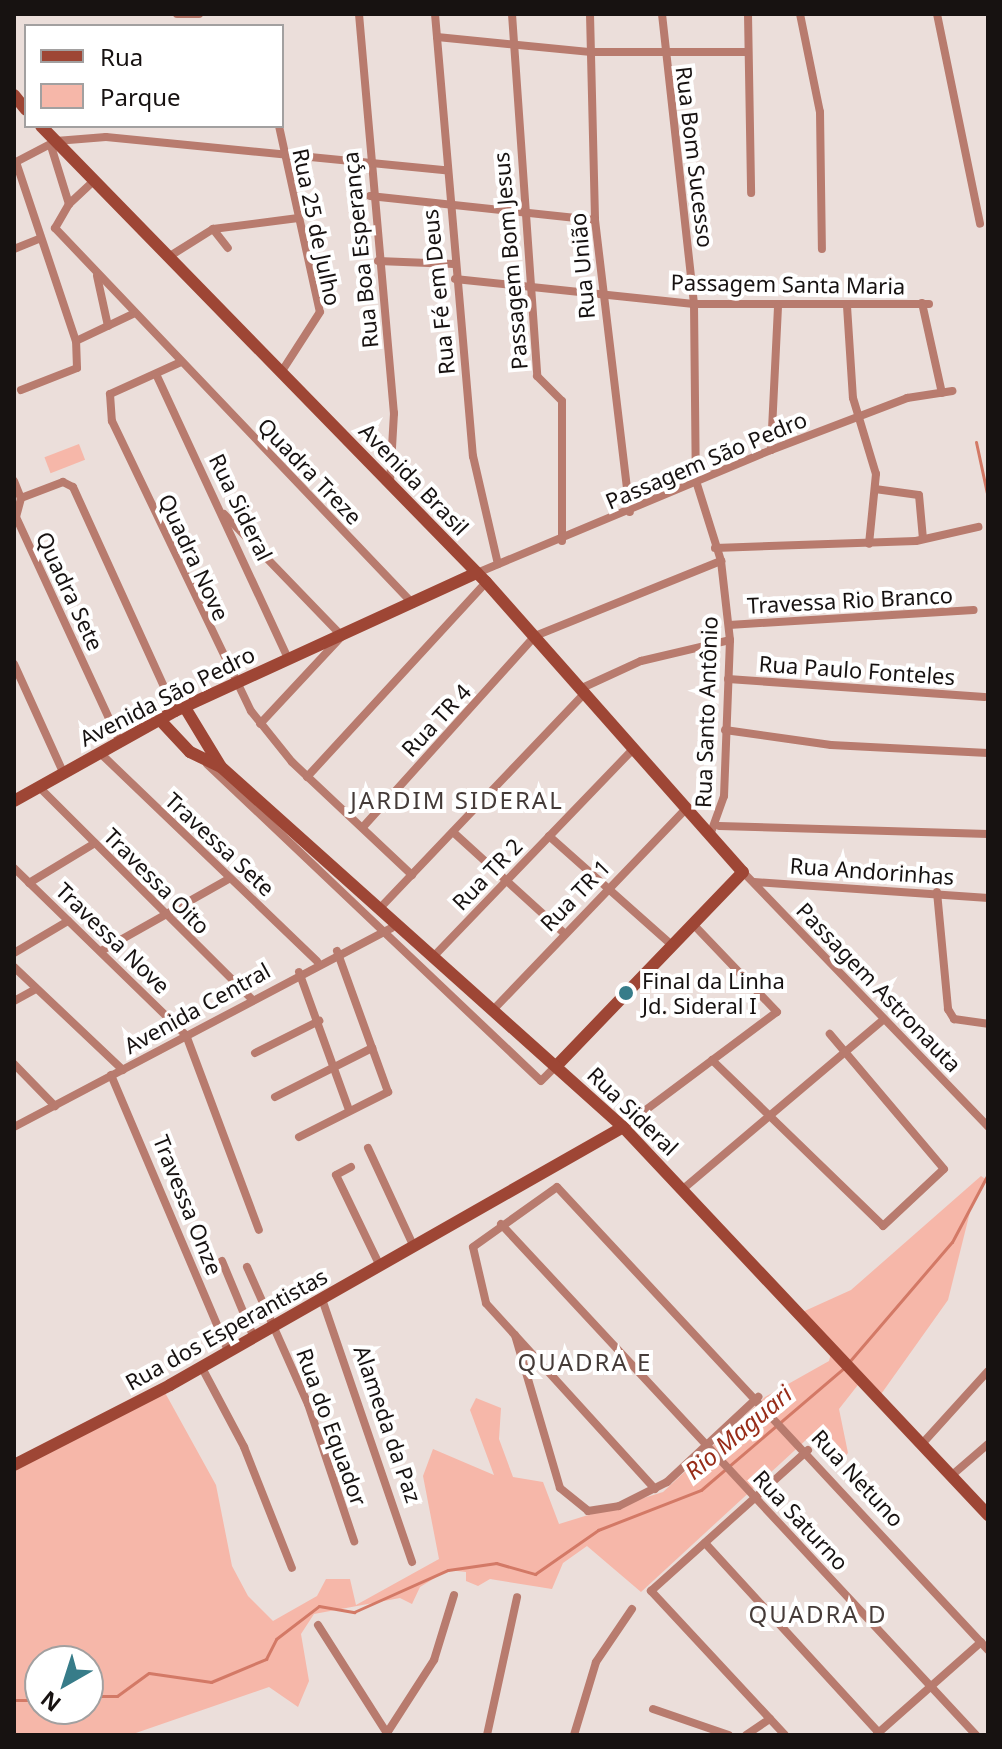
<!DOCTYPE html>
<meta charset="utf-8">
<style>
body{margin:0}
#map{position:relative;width:1002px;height:1749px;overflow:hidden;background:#ebdeda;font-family:"Noto Sans",sans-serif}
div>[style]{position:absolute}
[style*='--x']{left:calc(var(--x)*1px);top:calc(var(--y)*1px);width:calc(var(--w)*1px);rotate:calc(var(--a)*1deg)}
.green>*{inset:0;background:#f6b7a9;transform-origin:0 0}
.stream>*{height:3px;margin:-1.5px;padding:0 1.5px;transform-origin:1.5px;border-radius:1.5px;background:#d37966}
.minor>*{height:8px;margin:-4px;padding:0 4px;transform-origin:4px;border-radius:4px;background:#b87b6e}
.secondary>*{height:12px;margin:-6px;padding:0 6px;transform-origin:6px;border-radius:6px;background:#9e4635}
.dots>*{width:22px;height:22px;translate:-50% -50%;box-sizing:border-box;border:4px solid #fff;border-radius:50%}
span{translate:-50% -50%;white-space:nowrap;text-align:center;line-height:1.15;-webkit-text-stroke:8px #fff;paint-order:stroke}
.street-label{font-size:22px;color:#171211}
.poi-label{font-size:22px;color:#171211}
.left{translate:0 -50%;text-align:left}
.neighbourhood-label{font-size:24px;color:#453b38;letter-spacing:2px}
.water-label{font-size:24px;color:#982c18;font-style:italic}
.frame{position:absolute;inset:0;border:16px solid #171211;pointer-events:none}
.legend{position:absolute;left:24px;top:24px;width:260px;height:104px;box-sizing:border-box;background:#fff;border:2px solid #a2a0a0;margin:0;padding:10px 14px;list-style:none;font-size:24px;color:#171211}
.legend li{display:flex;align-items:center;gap:16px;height:40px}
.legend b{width:40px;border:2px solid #a2a0a0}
.north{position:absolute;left:24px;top:1645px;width:80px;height:80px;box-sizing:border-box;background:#fff;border:2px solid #a2a0a0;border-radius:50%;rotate:219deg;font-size:22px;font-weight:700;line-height:32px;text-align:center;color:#171211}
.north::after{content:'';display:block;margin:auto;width:28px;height:36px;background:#377c89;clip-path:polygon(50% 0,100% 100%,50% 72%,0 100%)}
</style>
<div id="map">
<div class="green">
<i style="left:79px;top:444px;width:17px;height:37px;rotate:69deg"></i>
<i style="clip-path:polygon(evenodd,981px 1176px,987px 1180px,972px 1204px,948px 1300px,879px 1397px,861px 1381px,839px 1409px,848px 1453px,836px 1468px,807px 1439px,641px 1592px,587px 1546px,563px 1563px,552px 1589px,490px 1579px,478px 1586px,466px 1581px,466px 1572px,448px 1570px,420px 1587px,412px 1604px,400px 1598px,314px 1614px,301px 1634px,309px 1681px,298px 1707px,269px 1687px,130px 1735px,14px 1735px,14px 1470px,163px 1389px,216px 1485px,232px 1566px,248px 1596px,273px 1621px,317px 1596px,326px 1579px,350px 1579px,356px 1605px,439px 1559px,423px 1476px,433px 1449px,494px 1475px,470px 1410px,476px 1398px,501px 1408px,499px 1439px,513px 1477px,543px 1482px,559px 1524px,663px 1492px,765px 1397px,829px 1361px,832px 1350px,798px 1314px,851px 1290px,981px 1176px,40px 1661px,88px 1661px,88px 1709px,40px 1709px,40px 1661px)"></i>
</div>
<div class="stream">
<i style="--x:976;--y:442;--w:57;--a:77.9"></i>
<i style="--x:849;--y:1362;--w:158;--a:-49.4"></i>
<i style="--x:952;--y:1242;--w:77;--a:-62.1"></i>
<i style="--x:88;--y:1696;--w:29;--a:0"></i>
<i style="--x:117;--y:1696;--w:39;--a:-36"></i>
<i style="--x:149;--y:1673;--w:63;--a:8.3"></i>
<i style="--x:211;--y:1682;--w:60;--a:-22.7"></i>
<i style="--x:266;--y:1659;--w:22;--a:-63"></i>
<i style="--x:276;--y:1639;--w:54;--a:-37.5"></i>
<i style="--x:319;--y:1606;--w:36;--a:10"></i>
<i style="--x:354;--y:1612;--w:103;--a:-24.1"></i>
<i style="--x:448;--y:1570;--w:49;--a:-8.3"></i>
<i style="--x:496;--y:1563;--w:41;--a:15.8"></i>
<i style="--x:535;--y:1574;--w:77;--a:-34.9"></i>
<i style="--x:598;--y:1530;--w:110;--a:-21.2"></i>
<i style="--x:701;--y:1490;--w:188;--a:-40.5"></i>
<i style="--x:14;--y:1700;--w:26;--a:0"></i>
</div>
<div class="minor">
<i style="--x:177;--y:14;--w:22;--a:0"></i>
<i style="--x:359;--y:14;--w:401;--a:85"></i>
<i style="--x:394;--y:413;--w:70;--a:93.3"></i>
<i style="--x:435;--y:14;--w:444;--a:85.1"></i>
<i style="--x:473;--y:456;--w:111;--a:77"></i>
<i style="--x:512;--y:14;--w:363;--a:86"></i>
<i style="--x:537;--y:376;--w:35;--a:45"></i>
<i style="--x:562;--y:401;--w:140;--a:90"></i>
<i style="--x:590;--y:14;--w:206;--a:88.6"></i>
<i style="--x:595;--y:220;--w:294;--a:83.2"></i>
<i style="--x:662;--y:14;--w:292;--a:83.7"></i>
<i style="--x:694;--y:304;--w:177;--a:89.4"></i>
<i style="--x:696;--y:481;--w:84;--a:72.6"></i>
<i style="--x:721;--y:561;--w:80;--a:83.5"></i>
<i style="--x:730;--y:640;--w:156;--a:92.2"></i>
<i style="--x:724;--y:796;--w:41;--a:109.7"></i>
<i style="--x:748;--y:14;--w:179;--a:89"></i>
<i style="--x:800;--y:14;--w:100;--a:78.5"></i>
<i style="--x:820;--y:112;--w:137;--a:89.2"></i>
<i style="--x:937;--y:14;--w:214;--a:78.4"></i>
<i style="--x:437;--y:37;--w:155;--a:5.6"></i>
<i style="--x:591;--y:52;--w:157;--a:0"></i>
<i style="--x:279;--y:126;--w:190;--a:77.6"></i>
<i style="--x:320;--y:312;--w:70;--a:122.8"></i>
<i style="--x:51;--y:146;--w:61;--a:72.8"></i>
<i style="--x:69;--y:204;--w:28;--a:120"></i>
<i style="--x:55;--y:228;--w:519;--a:46.4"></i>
<i style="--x:16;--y:162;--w:189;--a:71.5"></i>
<i style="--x:76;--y:341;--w:65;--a:-25.4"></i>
<i style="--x:14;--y:163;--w:47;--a:-27.6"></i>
<i style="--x:56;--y:141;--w:50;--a:-4.6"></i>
<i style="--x:106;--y:137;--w:341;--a:5.6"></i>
<i style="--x:370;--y:196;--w:226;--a:6.1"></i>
<i style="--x:69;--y:204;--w:35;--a:-43"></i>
<i style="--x:213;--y:229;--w:24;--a:52"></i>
<i style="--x:14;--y:249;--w:29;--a:-22"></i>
<i style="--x:170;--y:256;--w:51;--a:-32.1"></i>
<i style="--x:213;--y:229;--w:86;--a:-7.4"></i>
<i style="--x:378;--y:261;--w:76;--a:2.3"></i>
<i style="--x:97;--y:276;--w:51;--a:77.6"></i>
<i style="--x:455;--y:279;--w:240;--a:6"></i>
<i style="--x:694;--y:304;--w:235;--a:0"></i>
<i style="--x:922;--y:303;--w:92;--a:77.5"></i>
<i style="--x:847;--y:306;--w:92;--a:86.3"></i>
<i style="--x:853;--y:398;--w:79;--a:73.2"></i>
<i style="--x:876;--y:474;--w:70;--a:95.7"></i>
<i style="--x:181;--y:362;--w:78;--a:155.7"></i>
<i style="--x:110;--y:394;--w:27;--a:86"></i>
<i style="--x:112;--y:421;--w:322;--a:64.4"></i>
<i style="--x:251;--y:711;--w:65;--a:51.2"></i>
<i style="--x:292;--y:762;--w:165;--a:43.3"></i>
<i style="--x:156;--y:374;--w:313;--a:65.1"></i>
<i style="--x:21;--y:390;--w:60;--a:-21.4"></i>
<i style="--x:77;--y:368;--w:27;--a:-92"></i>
<i style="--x:771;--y:450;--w:144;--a:-87.2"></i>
<i style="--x:14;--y:481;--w:18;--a:68"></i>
<i style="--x:875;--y:489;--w:44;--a:7.8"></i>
<i style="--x:919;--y:495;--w:44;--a:84.8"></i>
<i style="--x:224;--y:514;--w:170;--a:46"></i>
<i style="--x:342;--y:636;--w:120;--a:133"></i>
<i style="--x:715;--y:548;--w:201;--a:-2"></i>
<i style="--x:916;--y:541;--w:64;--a:-12.7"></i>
<i style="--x:477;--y:573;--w:319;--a:-22.7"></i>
<i style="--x:771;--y:450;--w:146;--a:-20.9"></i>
<i style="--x:907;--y:398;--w:46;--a:-8.8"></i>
<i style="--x:729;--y:625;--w:245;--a:-3.5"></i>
<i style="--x:14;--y:664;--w:119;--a:65.6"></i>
<i style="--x:728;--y:679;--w:257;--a:4"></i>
<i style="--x:582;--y:688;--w:65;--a:-24.6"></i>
<i style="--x:641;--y:661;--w:91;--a:-13.3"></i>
<i style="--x:725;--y:730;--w:107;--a:8.1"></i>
<i style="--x:831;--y:745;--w:157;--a:2.9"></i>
<i style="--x:119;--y:740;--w:246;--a:-114.8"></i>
<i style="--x:16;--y:517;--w:20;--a:-75"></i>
<i style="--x:21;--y:498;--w:45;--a:-20.9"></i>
<i style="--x:63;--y:482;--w:11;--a:27"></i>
<i style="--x:73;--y:487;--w:246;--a:65.5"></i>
<i style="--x:99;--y:752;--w:302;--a:43.8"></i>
<i style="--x:207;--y:764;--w:460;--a:43.5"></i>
<i style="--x:541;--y:1081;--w:21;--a:-45"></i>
<i style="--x:307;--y:777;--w:265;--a:-47.4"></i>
<i style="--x:39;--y:787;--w:301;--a:44.9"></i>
<i style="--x:719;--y:826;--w:269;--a:1.7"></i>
<i style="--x:363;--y:827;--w:257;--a:-48"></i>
<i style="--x:535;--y:636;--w:201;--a:-22"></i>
<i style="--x:453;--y:832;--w:150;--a:42.3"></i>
<i style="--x:549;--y:836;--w:166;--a:41.6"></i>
<i style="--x:14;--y:868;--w:240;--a:44.2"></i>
<i style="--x:186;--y:1035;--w:208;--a:69.5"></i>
<i style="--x:743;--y:872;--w:354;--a:46.1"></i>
<i style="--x:754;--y:882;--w:235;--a:3.9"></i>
<i style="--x:29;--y:883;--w:77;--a:-31.2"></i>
<i style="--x:937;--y:892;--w:118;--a:84.6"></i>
<i style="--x:948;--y:1009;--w:12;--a:59"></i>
<i style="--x:954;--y:1019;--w:34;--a:8"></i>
<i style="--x:381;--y:907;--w:297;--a:-46.4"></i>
<i style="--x:101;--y:951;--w:147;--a:-29.4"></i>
<i style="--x:14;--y:953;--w:63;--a:-30.7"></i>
<i style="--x:435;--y:955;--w:284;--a:-46.1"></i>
<i style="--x:14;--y:967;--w:150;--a:43.4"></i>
<i style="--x:299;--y:972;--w:147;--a:70.1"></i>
<i style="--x:14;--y:1001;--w:25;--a:-29"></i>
<i style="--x:493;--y:1010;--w:279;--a:-46.2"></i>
<i style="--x:255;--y:1053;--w:72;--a:-26.6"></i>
<i style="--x:712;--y:1060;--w:238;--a:44.1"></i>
<i style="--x:883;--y:1226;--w:83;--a:-43.1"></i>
<i style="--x:944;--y:1169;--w:177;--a:-130.2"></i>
<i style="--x:14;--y:1064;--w:59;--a:45.7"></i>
<i style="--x:111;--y:1075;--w:300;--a:67"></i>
<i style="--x:275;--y:1097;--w:109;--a:-26.8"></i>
<i style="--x:14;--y:1127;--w:427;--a:-27.8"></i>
<i style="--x:623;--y:1127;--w:192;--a:-36.8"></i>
<i style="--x:777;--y:1012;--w:122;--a:-133.7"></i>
<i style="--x:299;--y:1137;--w:100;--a:-26.8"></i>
<i style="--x:388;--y:1092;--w:150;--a:-109.9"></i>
<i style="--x:368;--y:1148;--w:109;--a:65.1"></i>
<i style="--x:351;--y:1167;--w:17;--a:152"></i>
<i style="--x:336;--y:1175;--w:101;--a:64.2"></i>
<i style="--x:683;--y:1189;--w:263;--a:-40.2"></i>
<i style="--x:501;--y:1224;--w:698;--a:47.09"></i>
<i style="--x:222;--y:1261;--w:83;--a:67.4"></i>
<i style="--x:247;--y:1267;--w:150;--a:66"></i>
<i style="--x:308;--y:1404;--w:145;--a:71.4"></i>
<i style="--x:322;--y:1299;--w:278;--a:71.1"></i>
<i style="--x:515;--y:1335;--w:159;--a:73.6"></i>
<i style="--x:560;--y:1488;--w:36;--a:39"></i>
<i style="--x:588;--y:1511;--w:31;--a:-9"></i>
<i style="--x:619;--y:1506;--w:54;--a:-26.6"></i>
<i style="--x:667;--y:1482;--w:125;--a:-43"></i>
<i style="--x:201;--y:1366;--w:92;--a:62"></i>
<i style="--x:244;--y:1447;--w:130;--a:68.4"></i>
<i style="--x:921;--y:1445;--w:100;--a:-47.8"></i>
<i style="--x:951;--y:1476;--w:49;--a:-40.9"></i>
<i style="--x:655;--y:1489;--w:251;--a:-132.3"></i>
<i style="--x:486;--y:1303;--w:57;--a:-103.1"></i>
<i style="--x:473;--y:1247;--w:103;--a:-35.5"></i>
<i style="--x:557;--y:1187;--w:633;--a:47.05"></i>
<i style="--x:705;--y:1543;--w:260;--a:47.5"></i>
<i style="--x:318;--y:1625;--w:130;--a:57.5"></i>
<i style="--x:653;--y:1709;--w:80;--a:18.9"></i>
<i style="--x:387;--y:1733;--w:87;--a:-57.2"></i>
<i style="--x:434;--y:1660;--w:68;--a:-72.9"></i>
<i style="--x:877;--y:1734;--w:139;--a:-41.5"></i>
<i style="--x:487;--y:1735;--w:141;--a:-77.7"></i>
<i style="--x:574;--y:1735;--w:76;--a:-73.2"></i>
<i style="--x:596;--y:1662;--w:64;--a:-55.8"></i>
<i style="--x:746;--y:1735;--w:29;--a:-34"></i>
<i style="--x:785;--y:1735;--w:197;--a:-132.9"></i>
<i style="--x:651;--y:1591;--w:211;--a:-41.9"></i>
</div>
<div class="secondary">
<i style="--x:14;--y:95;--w:19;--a:51"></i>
<i style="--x:41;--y:126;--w:637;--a:45.7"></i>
<i style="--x:486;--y:582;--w:387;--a:48.5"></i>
<i style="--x:743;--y:872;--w:269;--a:133.9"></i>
<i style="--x:184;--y:706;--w:71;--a:58.8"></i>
<i style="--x:221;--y:767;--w:540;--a:41.85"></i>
<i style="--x:623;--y:1127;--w:533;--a:46.75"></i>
<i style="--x:159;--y:719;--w:45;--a:46.8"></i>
<i style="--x:190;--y:752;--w:34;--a:26"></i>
<i style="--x:14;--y:801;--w:184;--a:-29.2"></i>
<i style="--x:175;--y:711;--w:332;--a:-24.6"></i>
<i style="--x:14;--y:1465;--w:175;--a:-27.1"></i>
<i style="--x:170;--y:1385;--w:521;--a:-29.66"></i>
</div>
<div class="dots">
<i style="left:626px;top:993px;background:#377c89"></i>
</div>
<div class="street-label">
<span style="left:695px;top:157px;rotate:83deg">Rua Bom Sucesso</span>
<span style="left:317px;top:227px;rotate:78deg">Rua 25 de Julho</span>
<span style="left:360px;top:250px;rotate:-96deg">Rua Boa Esperança</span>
<span style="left:510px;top:261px;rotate:-95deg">Passagem Bom Jesus</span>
<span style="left:582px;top:266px;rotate:-95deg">Rua União</span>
<span style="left:788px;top:284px;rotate:1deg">Passagem Santa Maria</span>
<span style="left:438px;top:292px;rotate:-96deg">Rua Fé em Deus</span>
<span style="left:706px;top:460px;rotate:-23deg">Passagem São Pedro</span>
<span style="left:310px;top:471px;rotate:46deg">Quadra Treze</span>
<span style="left:414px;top:479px;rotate:46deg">Avenida Brasil</span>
<span style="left:241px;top:507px;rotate:64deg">Rua Sideral</span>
<span style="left:194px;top:557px;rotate:65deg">Quadra Nove</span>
<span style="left:70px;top:591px;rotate:65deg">Quadra Sete</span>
<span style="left:850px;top:600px;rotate:-3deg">Travessa Rio Branco</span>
<span style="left:857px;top:670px;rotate:4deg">Rua Paulo Fonteles</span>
<span style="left:167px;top:696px;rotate:-27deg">Avenida São Pedro</span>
<span style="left:706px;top:712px;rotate:-88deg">Rua Santo Antônio</span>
<span style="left:436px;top:720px;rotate:-47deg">Rua TR 4</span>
<span style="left:220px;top:844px;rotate:43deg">Travessa Sete</span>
<span style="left:872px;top:871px;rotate:4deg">Rua Andorinhas</span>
<span style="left:487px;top:874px;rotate:-46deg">Rua TR 2</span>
<span style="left:157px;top:881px;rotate:45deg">Travessa Oito</span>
<span style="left:575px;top:895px;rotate:-46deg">Rua TR 1</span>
<span style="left:113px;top:938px;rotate:44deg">Travessa Nove</span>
<span style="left:879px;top:987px;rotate:46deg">Passagem Astronauta</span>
<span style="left:197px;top:1008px;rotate:-29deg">Avenida Central</span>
<span style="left:633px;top:1111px;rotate:44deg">Rua Sideral</span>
<span style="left:188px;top:1205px;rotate:68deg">Travessa Onze</span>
<span style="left:226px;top:1329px;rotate:-29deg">Rua dos Esperantistas</span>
<span style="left:388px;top:1424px;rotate:71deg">Alameda da Paz</span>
<span style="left:332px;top:1427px;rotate:70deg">Rua do Equador</span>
<span style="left:858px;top:1478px;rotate:47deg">Rua Netuno</span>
<span style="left:801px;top:1520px;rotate:47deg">Rua Saturno</span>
</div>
<div class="poi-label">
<span class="left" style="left:642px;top:993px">Final da Linha<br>Jd. Sideral I</span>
</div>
<div class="neighbourhood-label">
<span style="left:457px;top:800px">JARDIM SIDERAL</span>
<span style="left:585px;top:1362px">QUADRA E</span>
<span style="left:818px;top:1614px">QUADRA D</span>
</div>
<div class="water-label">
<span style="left:738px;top:1432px;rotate:-40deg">Rio Maguari</span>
</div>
<div class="frame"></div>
<ul class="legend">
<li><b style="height:10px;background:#9e4635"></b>Rua</li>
<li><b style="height:22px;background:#f6b7a9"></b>Parque</li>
</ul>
<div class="north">N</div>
</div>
